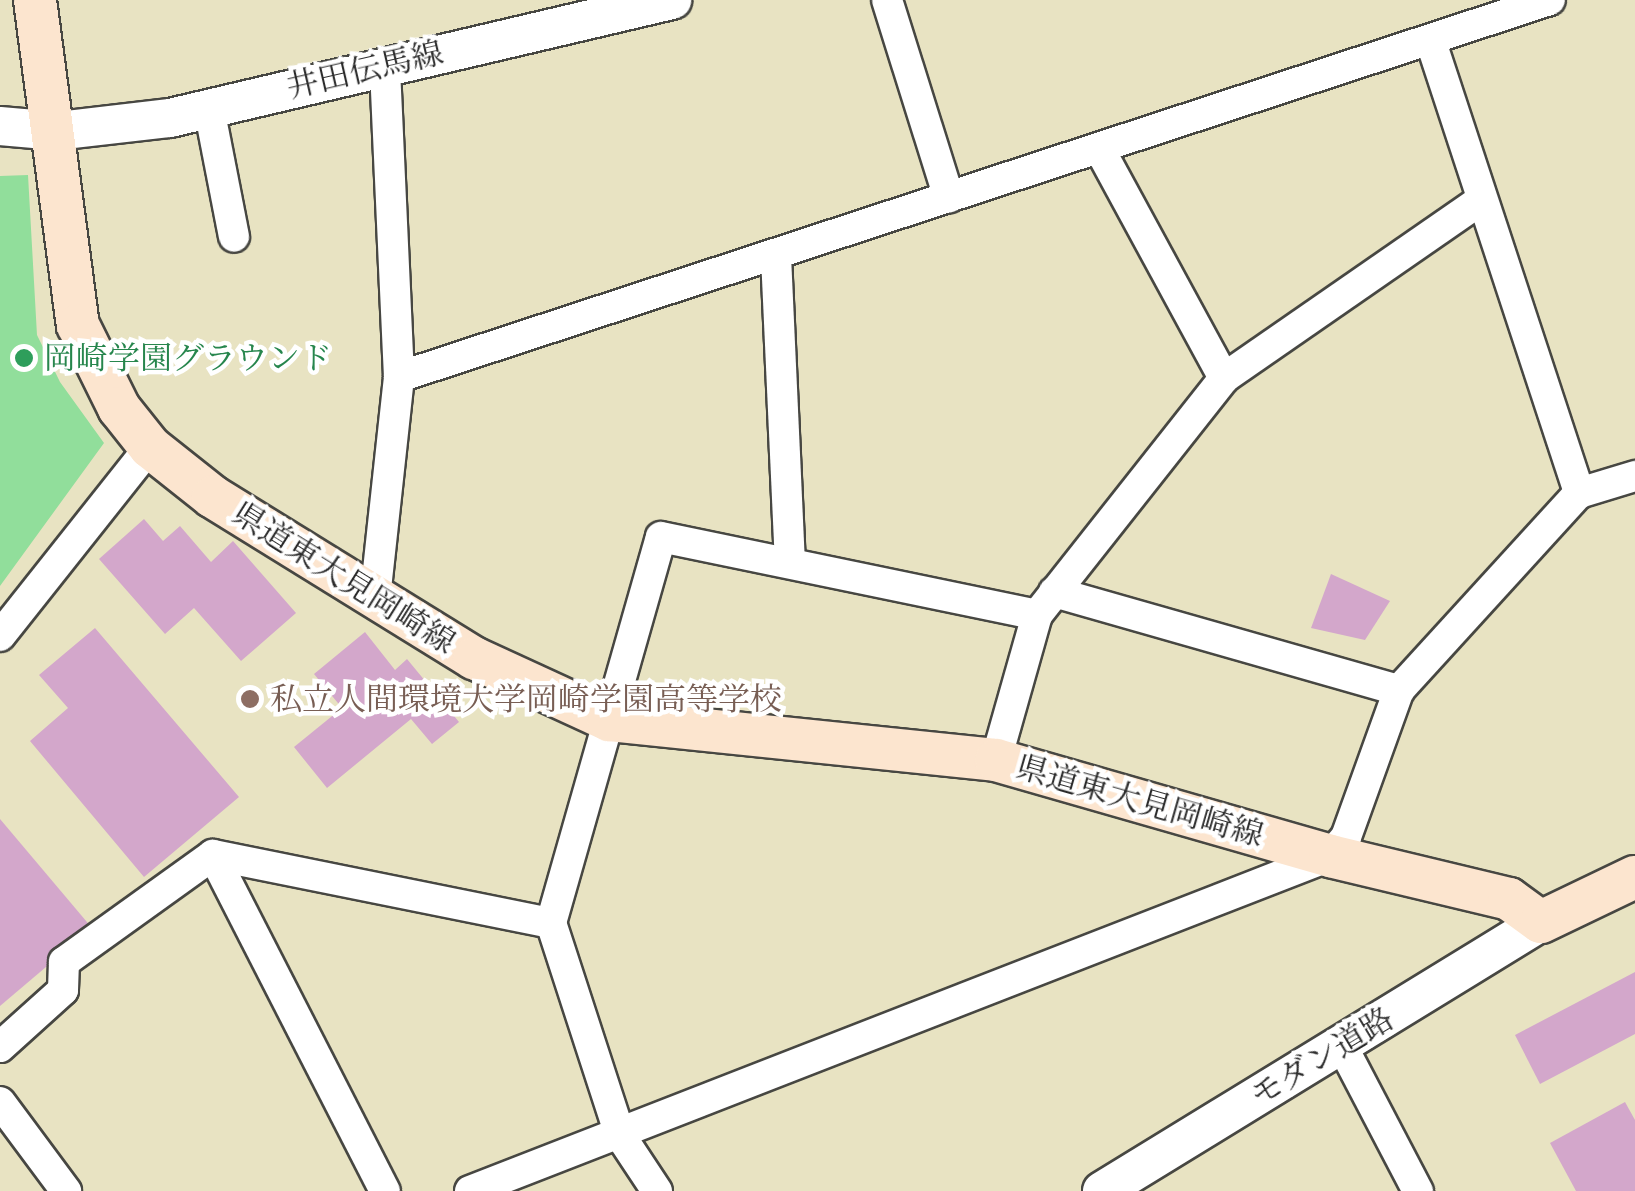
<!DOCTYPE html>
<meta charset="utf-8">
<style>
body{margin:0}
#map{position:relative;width:1635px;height:1191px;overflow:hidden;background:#e8e3c2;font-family:"Gentium Book Plus","Noto Serif JP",serif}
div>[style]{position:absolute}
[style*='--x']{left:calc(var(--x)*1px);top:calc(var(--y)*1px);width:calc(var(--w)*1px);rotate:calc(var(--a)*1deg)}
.green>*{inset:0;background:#91de9b}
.building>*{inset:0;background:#d3a7cb}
.roads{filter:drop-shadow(2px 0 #474742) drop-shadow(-2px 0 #474742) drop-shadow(0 2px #474742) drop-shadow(0 -2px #474742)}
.minor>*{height:30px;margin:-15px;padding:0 15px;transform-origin:15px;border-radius:15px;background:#fff}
.tertiary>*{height:38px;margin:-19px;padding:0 19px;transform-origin:19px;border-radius:19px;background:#fff}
.secondary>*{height:42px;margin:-21px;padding:0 21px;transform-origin:21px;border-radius:21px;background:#fce5cf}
.dots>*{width:28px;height:28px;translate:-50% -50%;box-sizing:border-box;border:5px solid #fff;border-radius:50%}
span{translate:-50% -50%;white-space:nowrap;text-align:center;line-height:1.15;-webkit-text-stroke:9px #fff;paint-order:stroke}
.street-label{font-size:32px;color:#2b2b2b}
.leisure-label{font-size:32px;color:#27864d}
.left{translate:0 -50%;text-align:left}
.education-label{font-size:32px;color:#785e54}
</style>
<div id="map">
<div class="green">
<i style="clip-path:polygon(28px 175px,37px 335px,60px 382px,104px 443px,0 586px,0 176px)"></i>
</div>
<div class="building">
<i style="clip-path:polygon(144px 519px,163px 541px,180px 526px,211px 562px,233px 541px,296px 613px,241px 661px,194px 608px,165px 634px,99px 559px)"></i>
<i style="clip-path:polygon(1331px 574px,1390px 601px,1365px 640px,1311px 628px)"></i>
<i style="clip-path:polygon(95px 628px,239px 797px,144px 877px,30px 741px,68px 708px,39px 675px)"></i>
<i style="clip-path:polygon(365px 632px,395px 670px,407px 659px,459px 722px,432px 744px,411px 719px,327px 788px,294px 747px,342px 708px,314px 674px)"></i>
<i style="clip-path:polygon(0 819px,92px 928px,0 1006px)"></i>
<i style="clip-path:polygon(1635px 972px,1635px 1034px,1540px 1084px,1515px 1035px)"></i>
<i style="clip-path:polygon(1625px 1102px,1635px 1120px,1635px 1191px,1576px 1191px,1550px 1143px)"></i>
</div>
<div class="roads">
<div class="minor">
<i style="--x:887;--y:0;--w:207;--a:72.6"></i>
<i style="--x:1431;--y:42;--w:475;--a:71.8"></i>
<i style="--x:209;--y:108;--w:131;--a:79"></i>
<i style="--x:1099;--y:148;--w:262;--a:61.5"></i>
<i style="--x:776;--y:256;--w:307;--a:87.4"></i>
<i style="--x:399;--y:377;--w:1211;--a:-18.14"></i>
<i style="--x:1054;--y:592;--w:359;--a:15.9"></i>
<i style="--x:375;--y:598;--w:222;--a:-83.8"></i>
<i style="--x:399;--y:377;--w:313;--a:-92.6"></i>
<i style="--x:0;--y:636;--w:241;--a:-51.6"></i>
<i style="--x:996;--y:760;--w:151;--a:-74.2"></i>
<i style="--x:1037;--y:615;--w:302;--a:-51.7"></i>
<i style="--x:1224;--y:378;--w:313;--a:-34.7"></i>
<i style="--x:213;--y:855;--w:377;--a:62.9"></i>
<i style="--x:1341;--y:1044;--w:166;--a:62.4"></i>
<i style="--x:0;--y:1047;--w:85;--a:-42.1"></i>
<i style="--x:63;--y:990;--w:28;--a:-88"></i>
<i style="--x:64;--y:962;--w:183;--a:-35.7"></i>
<i style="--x:213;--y:855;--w:345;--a:11.4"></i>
<i style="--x:0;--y:1102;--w:111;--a:53.4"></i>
<i style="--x:470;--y:1191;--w:923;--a:-21.28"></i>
<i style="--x:1330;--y:856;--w:25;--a:-50"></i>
<i style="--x:1346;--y:837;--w:156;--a:-70.2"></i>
<i style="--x:1399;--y:690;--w:267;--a:-47.6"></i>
<i style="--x:1579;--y:493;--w:59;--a:-16.9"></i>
<i style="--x:657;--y:1191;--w:67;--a:-123.5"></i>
<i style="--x:620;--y:1135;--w:223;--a:-108"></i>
<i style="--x:551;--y:923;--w:401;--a:-74.1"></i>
<i style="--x:661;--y:537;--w:384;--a:11.7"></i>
</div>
<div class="tertiary">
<i style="--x:0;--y:126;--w:57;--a:5"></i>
<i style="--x:57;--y:131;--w:114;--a:-6.6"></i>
<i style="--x:170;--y:118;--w:516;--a:-13.23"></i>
<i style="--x:1102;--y:1191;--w:515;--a:-31.5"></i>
</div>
<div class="secondary">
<i style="--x:35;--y:0;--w:328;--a:82.5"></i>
<i style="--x:78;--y:325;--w:93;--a:63.7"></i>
<i style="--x:119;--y:408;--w:50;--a:51.5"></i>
<i style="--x:150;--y:447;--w:80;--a:38.4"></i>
<i style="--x:213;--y:497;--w:307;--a:31.7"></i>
<i style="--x:474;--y:658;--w:149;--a:24.7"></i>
<i style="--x:609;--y:720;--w:389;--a:5.9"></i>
<i style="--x:996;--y:760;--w:348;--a:16"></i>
<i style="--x:1330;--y:856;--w:184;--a:13.5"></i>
<i style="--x:1509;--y:899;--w:39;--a:36"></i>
<i style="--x:1541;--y:922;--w:104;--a:-25.6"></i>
</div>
</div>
<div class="dots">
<i style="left:24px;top:358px;background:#2e9e5b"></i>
<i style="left:250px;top:699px;background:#8d6e63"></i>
</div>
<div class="street-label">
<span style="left:365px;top:70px;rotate:-13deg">井田伝馬線</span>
<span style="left:344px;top:578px;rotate:32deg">県道東大見岡崎線</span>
<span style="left:1140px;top:801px;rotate:16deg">県道東大見岡崎線</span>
<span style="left:1322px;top:1057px;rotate:-31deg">モダン道路</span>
</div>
<div class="leisure-label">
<span class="left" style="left:44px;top:358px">岡崎学園グラウンド</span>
</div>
<div class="education-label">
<span class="left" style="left:270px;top:699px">私立人間環境大学岡崎学園高等学校</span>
</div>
</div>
